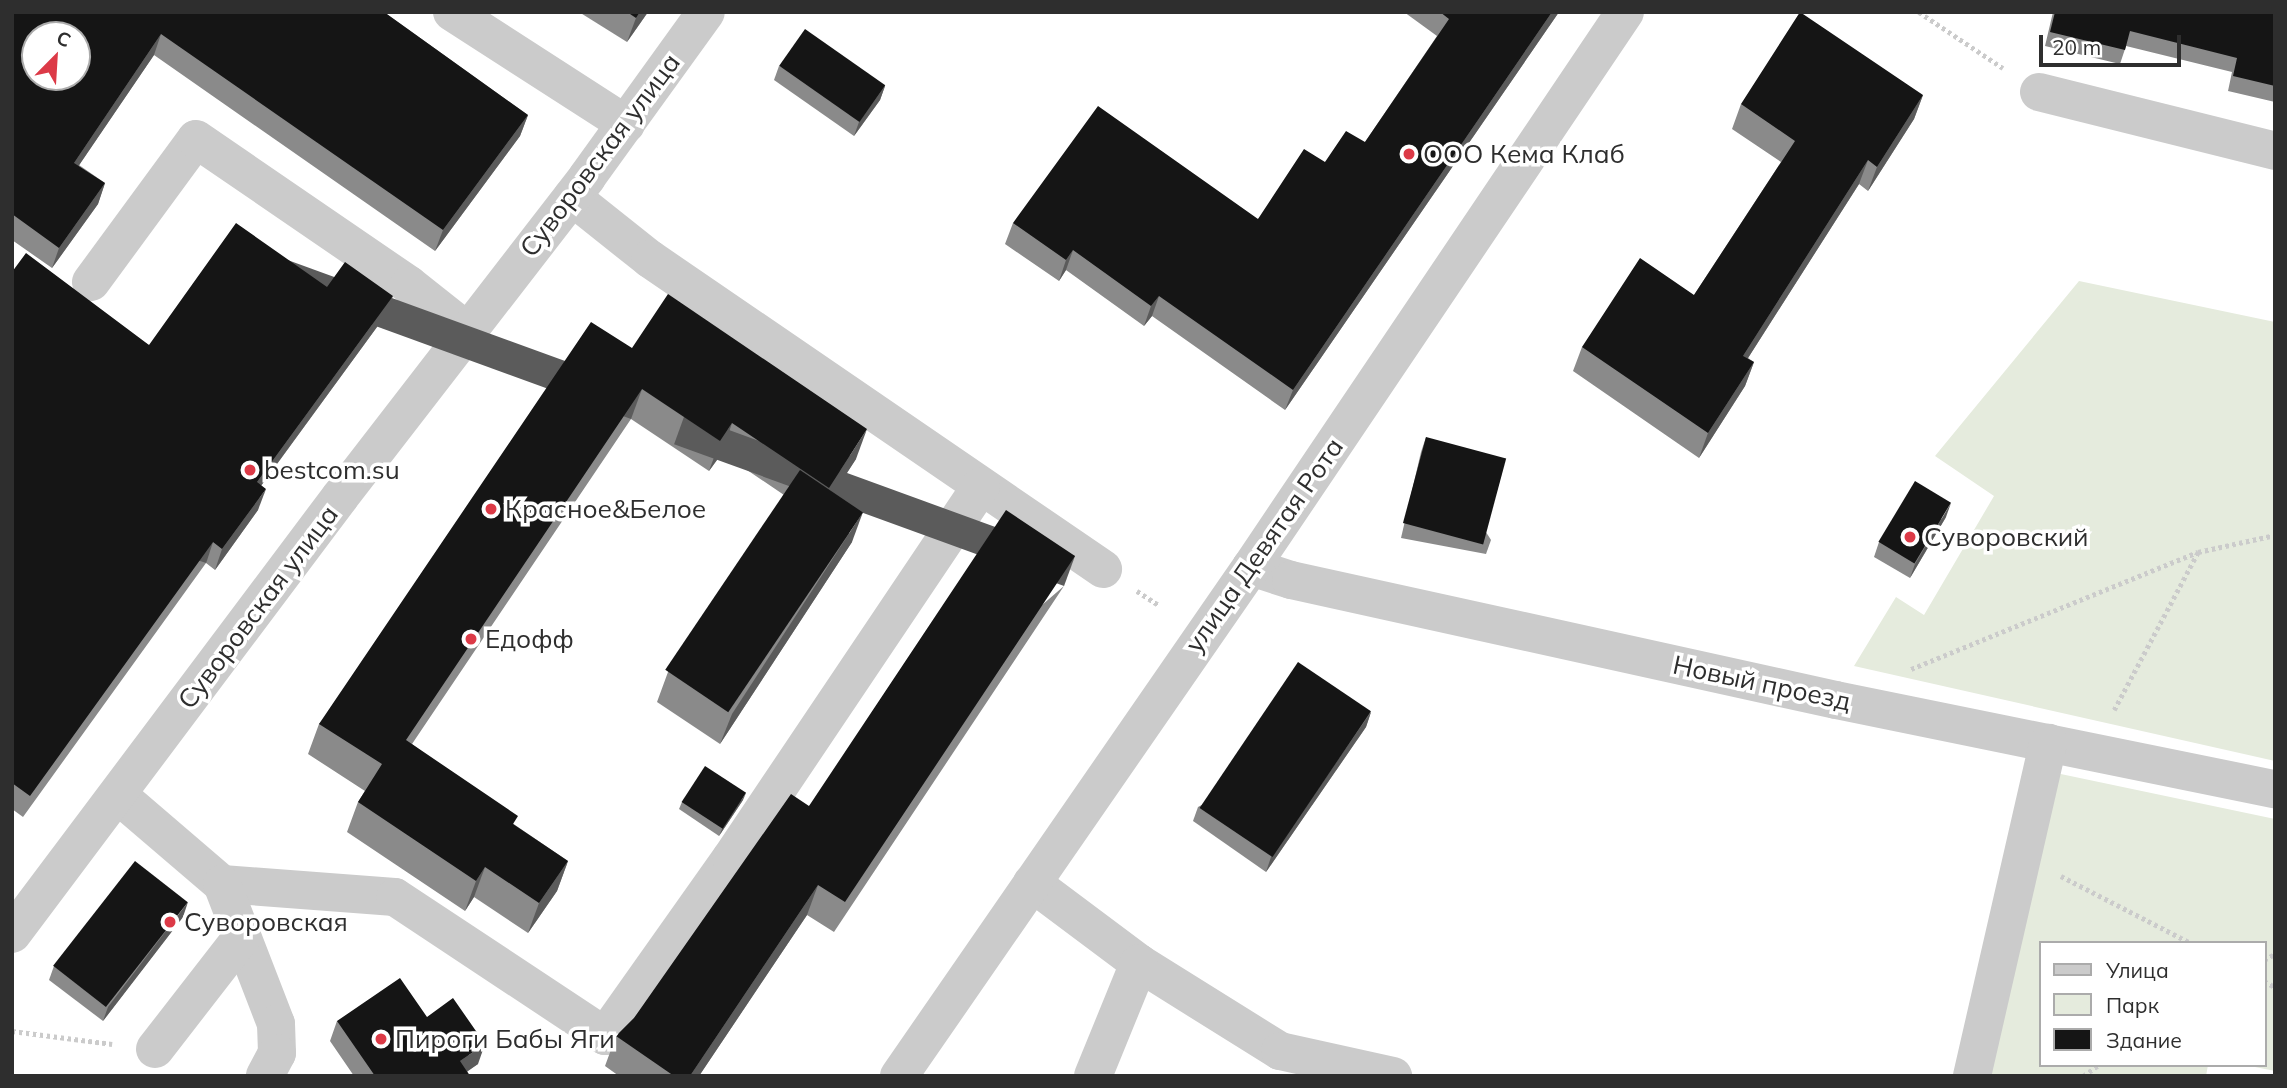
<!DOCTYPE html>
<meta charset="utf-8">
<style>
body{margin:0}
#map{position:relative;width:2287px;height:1088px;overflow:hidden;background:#fff;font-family:Mulish,sans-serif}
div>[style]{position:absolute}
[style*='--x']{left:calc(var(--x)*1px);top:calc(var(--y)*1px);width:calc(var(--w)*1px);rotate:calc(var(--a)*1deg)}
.green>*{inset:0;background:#e5ebdd}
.path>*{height:4.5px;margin-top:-2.25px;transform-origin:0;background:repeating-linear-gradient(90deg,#cbcbcb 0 3.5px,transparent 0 7px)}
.minor>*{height:38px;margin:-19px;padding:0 19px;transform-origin:19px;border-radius:19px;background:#cbcbcb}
.wall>*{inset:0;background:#8a8a8a}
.shaded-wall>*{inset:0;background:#5b5b5b;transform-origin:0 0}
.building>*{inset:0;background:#151515;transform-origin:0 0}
.dots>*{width:19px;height:19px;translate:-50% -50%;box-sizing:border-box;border:4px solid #fff;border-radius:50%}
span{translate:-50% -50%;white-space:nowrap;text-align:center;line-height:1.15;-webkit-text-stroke:7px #fff;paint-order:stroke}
.poi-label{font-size:26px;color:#2e2e2e}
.left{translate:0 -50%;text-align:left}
.street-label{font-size:26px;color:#2e2e2e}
.frame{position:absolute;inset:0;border:14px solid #2e2e2e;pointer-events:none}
.legend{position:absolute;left:2039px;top:941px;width:228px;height:126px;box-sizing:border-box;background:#fff;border:2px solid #ababab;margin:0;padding:9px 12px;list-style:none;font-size:21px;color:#2e2e2e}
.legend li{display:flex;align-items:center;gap:14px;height:35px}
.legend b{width:35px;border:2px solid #ababab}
.north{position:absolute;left:21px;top:21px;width:70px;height:70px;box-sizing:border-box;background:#fff;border:2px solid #ababab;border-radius:50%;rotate:24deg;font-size:19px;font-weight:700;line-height:28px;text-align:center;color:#2e2e2e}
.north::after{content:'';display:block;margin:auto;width:24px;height:32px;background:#dc3a47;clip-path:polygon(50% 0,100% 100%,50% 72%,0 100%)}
.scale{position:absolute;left:2039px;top:35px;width:142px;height:32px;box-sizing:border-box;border:4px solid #2e2e2e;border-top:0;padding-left:9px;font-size:21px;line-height:24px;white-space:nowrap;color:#2e2e2e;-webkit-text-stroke:5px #fff;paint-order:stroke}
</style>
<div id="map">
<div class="green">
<i style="clip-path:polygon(2079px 281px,2275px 322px,2275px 761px,1854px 666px,1896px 597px,1924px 615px,1994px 496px,1935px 456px)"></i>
<i style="clip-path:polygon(2056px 773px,2275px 819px,2275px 1071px,2245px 1065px,2264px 1065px,2264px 943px,2040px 943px,2040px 1065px,2208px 1065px,2206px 1076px,1986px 1076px)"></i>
</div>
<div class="path">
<i style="--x:1919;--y:12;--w:101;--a:33.7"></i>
<i style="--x:1137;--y:591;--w:27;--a:33"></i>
<i style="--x:1911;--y:669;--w:310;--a:-22.2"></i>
<i style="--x:2198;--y:552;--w:79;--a:-12.4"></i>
<i style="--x:2114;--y:710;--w:179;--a:-62"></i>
<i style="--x:2061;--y:876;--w:146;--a:27.3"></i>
<i style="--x:2264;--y:960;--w:13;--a:-29"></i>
<i style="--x:2264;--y:981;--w:13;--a:29"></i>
<i style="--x:12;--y:1031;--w:101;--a:7.4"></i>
<i style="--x:2083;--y:1076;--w:19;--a:-35"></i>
</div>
<div class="minor">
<i style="--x:452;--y:12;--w:207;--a:32.8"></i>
<i style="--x:2039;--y:92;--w:243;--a:14"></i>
<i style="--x:572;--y:197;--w:100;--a:38.5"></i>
<i style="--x:650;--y:259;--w:549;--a:34.38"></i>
<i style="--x:91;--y:282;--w:177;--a:-53.7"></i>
<i style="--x:196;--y:139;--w:258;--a:34.4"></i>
<i style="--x:409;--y:285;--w:74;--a:38.4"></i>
<i style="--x:1251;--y:567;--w:42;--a:18"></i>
<i style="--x:1291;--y:580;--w:558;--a:12.42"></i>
<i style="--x:1836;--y:700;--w:448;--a:11.5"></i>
<i style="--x:118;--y:795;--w:137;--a:40.6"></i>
<i style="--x:222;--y:884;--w:173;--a:4.3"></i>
<i style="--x:395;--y:897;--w:252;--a:33.5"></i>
<i style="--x:605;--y:1036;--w:218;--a:-54.7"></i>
<i style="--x:731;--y:858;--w:448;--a:-56.1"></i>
<i style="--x:1032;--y:883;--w:134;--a:36.8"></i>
<i style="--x:1139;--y:963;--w:166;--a:32"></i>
<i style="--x:1280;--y:1051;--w:116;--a:12.5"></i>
<i style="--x:222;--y:884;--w:150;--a:68.9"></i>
<i style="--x:276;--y:1024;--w:29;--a:88"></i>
<i style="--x:277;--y:1053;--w:26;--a:118"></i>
<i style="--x:12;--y:934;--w:546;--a:-53.11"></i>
<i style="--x:340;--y:497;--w:404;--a:-52.3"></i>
<i style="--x:587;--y:177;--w:203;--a:-54.2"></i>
<i style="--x:155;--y:1049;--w:142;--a:-52.2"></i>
<i style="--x:899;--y:1076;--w:619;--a:-55.33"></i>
<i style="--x:1251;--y:567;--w:669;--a:-56.02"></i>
<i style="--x:1093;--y:1076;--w:122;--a:-67.8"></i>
<i style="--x:1972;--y:1076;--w:342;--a:-77.1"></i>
</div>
<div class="wall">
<i style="clip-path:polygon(12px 12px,384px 12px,528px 115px,520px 136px,435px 251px,154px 55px,79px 165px,105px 183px,98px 204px,52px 268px,12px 240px)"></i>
<i style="clip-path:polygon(579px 12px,648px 12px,627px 42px)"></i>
<i style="clip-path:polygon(1404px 12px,1559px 12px,1285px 410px,1152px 316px,1144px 326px,1066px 270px,1059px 281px,1005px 244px,1013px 223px,1258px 219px,1325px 162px,1365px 142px,1437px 36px)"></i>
<i style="clip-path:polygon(2053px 12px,2275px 12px,2275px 102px,2228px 91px,2232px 72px,2126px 46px,2120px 64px,2045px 46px)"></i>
<i style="clip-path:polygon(779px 66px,885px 86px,880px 100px,854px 136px,774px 80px)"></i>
<i style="clip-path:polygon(1923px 95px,1914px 119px,1868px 191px,1859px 184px,1748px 358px,1754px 362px,1745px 386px,1699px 458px,1573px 371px,1582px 347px,1694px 295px,1781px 162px,1732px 129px,1741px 104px)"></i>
<i style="clip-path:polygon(12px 272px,149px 345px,327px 287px,385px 316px,261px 486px,258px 510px,215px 570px,206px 563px,23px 817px,12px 809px)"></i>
<i style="clip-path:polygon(632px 348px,856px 459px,834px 492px,852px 542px,720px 744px,657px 702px,668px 672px,784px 495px,722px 453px,709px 471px,631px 419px,412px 744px,515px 825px,568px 861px,557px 891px,528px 933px,474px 897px,465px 911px,347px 832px,358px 802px,365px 791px,308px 754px,319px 724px)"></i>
<i style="clip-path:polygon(1426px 437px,1491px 540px,1486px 554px,1401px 538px,1421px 452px)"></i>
<i style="clip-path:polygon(1946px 517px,1910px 578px,1874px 557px,1879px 542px)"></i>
<i style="clip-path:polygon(1064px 586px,834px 932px,807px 915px,699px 1076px,619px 1076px,605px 1066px,616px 1036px,634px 1018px,809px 806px)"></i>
<i style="clip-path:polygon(1371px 712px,1366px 727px,1266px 872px,1193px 821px,1198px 807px)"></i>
<i style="clip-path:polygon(743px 800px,719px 836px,679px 809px,682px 802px)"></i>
<i style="clip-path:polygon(183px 917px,103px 1021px,49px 980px,54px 966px)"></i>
<i style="clip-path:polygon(427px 1017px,478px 1064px,467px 1071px,470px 1076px,354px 1076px,330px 1041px,337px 1021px)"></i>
</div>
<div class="shaded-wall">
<i style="clip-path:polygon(640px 12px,648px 12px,627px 42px,636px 18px)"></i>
<i style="clip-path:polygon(1552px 12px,1559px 12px,1285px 410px,1293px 390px)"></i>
<i style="clip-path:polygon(161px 34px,154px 55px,67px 183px,74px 163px)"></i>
<i style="clip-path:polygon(885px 86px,880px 100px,854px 136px,859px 122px)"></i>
<i style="clip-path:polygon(1923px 95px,1914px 119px,1868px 191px,1877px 167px)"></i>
<i style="clip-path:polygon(528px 115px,520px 136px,435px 251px,443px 230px)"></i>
<i style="clip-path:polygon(1868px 160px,1859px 184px,1734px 380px,1743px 356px)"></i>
<i style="clip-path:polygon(105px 183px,98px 204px,52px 268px,59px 248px)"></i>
<i style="clip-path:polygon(1073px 250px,1066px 270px,1059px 281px,1066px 260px)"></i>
<i style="clip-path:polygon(393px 296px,385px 316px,249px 502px,257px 482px)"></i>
<i style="clip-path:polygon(1159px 296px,1152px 316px,1144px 326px,1151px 306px)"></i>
<i style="clip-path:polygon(1754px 362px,1745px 386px,1699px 458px,1708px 433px)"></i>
<i style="left:642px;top:389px;width:32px;height:423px;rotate:110deg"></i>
<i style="clip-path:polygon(732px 423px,722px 453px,709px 471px,720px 441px)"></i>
<i style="clip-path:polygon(867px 429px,856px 459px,818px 518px,829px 488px)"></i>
<i style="clip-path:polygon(266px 489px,258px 510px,215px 570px,222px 549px)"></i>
<i style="clip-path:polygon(1951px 503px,1946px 517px,1910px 578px,1915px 564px)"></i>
<i style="clip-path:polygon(863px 512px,852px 542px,720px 744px,732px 714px)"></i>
<i style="left:213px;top:542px;width:22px;height:313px;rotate:108deg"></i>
<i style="left:1075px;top:556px;width:32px;height:415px;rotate:110deg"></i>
<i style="clip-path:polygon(1371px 712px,1366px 727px,1266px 872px,1271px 857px)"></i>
<i style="clip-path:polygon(746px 793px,743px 800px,719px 836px,722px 829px)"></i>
<i style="clip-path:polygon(568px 861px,557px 891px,528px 933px,539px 903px)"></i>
<i style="clip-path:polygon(485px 867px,474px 897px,465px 911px,476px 881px)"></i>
<i style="clip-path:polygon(818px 885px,807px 915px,699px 1076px,690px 1076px)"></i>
<i style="clip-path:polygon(188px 902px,183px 917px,103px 1021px,108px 1007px)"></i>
<i style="clip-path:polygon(485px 1044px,478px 1064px,461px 1076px,460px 1061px)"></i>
</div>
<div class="building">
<i style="clip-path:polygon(evenodd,12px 12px,384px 12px,528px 115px,443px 230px,161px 34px,74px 163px,105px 183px,59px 248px,12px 214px,12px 12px,35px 35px,77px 35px,77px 77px,35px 77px,35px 35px)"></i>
<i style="clip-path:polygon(627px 12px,640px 12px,636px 18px)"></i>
<i style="clip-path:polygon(1440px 12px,1552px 12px,1293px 390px,1159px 296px,1151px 306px,1073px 250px,1066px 260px,1013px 223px,1098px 106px,1258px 219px,1304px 149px,1325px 162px,1346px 131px,1365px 142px,1449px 19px)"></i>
<i style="clip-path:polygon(1800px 12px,1923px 95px,1877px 167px,1868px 160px,1743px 356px,1754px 362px,1708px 433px,1582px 347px,1640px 258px,1694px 295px,1795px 141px,1741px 104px)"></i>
<i style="clip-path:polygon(2055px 12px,2275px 12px,2275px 86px,2233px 76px,2237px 58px,2130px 31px,2125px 50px,2050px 32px)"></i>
<i style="left:805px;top:29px;width:98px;height:45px;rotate:35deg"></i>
<i style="clip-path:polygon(236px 223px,327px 287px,345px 262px,393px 296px,257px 482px,266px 489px,222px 549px,213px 542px,30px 796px,12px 783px,12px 755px,14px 752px,12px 751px,12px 272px,26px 253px,149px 345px)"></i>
<i style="clip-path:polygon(668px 294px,867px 429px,829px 488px,732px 423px,720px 441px,642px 389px,406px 740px,518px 816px,513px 824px,568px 861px,539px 903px,485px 867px,476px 881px,358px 802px,382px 764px,319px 724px,591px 322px,632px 348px)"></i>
<i style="left:1426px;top:437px;width:83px;height:89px;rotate:15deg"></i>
<i style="left:800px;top:470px;width:76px;height:241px;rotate:34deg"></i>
<i style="left:1915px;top:481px;width:42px;height:71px;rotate:31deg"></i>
<i style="clip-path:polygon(1006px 510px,1075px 556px,845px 902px,818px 885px,690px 1076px,674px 1076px,616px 1036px,634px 1018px,791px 794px,809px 806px)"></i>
<i style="left:1298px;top:662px;width:88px;height:176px;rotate:34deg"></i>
<i style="left:705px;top:766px;width:49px;height:43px;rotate:33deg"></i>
<i style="left:135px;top:861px;width:67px;height:133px;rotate:38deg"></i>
<i style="clip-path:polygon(400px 978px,427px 1017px,453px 998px,485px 1044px,460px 1061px,470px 1076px,375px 1076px,337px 1021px)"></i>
</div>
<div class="dots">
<i style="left:1409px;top:154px;background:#dc3a47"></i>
<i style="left:250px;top:470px;background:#dc3a47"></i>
<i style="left:491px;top:509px;background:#dc3a47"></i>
<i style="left:1910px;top:537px;background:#dc3a47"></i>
<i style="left:471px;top:639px;background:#dc3a47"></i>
<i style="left:170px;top:922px;background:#dc3a47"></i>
<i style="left:381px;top:1039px;background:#dc3a47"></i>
</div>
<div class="poi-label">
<span class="left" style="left:1423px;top:154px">ООО Кема Клаб</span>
<span class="left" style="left:264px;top:470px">bestcom.su</span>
<span class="left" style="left:505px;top:509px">Красное&amp;Белое</span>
<span class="left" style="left:1924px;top:537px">Суворовский</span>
<span class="left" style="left:485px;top:639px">Едофф</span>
<span class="left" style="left:184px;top:922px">Суворовская</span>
<span class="left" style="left:395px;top:1039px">Пироги Бабы Яги</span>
</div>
<div class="street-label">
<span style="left:600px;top:155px;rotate:-53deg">Суворовская улица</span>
<span style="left:1264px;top:545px;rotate:-55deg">улица Девятая Рота</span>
<span style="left:258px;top:607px;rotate:-53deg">Суворовская улица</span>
<span style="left:1762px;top:683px;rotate:12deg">Новый проезд</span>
</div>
<div class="frame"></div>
<ul class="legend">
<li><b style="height:9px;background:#cbcbcb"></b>Улица</li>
<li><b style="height:19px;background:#e5ebdd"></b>Парк</li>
<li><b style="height:19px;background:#151515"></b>Здание</li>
</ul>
<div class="north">С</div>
<div class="scale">20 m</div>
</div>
